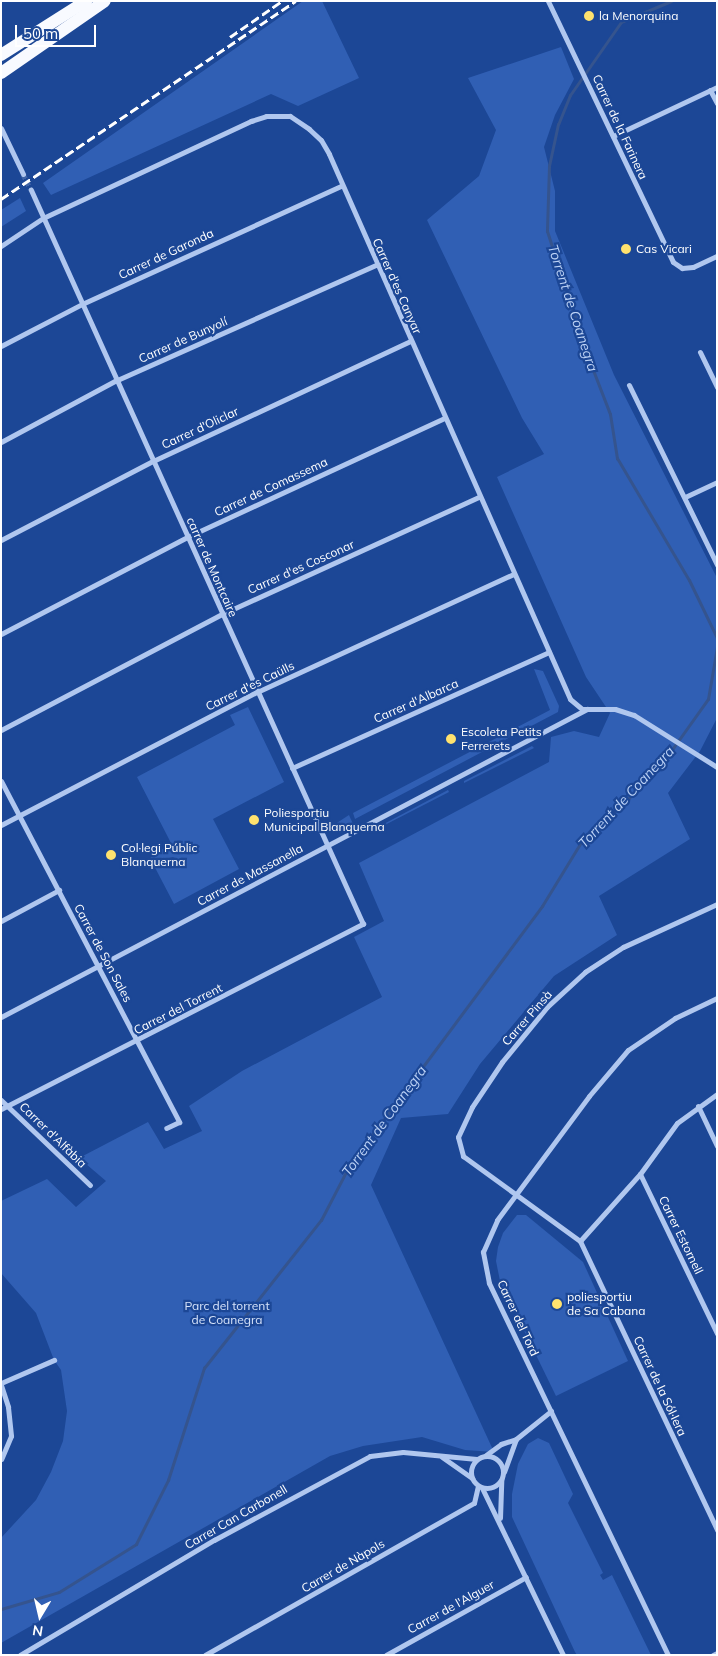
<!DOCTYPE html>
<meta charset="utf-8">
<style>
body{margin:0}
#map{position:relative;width:718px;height:1656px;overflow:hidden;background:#1c4796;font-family:Mulish,sans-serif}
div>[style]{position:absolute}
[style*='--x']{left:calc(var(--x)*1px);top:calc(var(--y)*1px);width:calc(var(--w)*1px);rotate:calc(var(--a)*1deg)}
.green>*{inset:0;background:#305fb4}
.stream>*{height:3px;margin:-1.5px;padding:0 1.5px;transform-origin:1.5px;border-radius:1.5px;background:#35548e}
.minor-tunnel>*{height:5px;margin-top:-2.5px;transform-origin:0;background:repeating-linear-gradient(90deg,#3e63a6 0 5px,transparent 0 7.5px)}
.minor>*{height:5px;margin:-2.5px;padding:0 2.5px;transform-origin:2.5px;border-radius:2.5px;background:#b0c7ef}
.minor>.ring{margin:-2.5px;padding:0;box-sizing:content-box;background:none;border:5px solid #b0c7ef;border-radius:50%}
.primary>*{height:12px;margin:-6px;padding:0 6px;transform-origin:6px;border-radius:6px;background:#f8faff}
.rail>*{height:3px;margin-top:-1.5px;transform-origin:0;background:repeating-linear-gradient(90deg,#fff 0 9px,transparent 0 13px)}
.dots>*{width:14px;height:14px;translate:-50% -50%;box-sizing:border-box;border:2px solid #1c4796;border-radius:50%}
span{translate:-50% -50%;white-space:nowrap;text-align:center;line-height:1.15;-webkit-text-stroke:4.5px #1c4796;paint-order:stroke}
.poi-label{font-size:12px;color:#fff}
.left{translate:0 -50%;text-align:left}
.street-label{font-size:12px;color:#fff}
.park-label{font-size:12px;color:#d7e4fb}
.water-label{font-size:14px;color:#bcd2f6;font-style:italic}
.frame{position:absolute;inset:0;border:2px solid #fff;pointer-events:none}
.north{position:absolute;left:15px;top:1591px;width:50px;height:50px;-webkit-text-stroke:4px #1c4796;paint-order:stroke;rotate:189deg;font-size:14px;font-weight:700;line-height:20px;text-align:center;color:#fff}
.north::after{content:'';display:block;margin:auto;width:18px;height:22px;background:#fff;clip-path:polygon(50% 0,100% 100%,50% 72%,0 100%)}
.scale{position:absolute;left:15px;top:25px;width:81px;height:22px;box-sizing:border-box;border:2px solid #fff;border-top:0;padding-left:6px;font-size:15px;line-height:18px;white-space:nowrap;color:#fff;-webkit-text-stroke:4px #1c4796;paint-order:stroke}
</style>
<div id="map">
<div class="green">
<i style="clip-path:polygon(303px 1px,322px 1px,359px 78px,298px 106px,271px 94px,51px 195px,43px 183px)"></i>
<i style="clip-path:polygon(561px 47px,574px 79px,555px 115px,544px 147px,555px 191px,555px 231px,614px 375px,717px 578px,717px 718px,700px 751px,668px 793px,690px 839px,599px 896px,617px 935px,554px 976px,480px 1064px,448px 1114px,401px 1118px,371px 1185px,494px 1452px,465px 1450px,422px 1437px,363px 1446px,330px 1456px,1px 1643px,1px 1538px,36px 1500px,51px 1472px,63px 1441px,67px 1411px,61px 1370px,54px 1360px,36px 1313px,1px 1273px,1px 1201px,47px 1179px,76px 1207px,106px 1181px,79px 1158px,148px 1122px,164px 1149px,202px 1131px,189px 1106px,242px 1071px,382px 997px,354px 937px,384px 921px,359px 863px,549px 762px,551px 737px,574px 731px,599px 737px,610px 713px,586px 677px,497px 477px,544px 454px,522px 418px,427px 220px,479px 176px,496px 130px,468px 78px)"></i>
<i style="clip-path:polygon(20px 198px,26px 211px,1px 227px,1px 210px)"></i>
<i style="clip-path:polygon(534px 669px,543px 671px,559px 706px,558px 712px,355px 819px,353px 813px,550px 710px)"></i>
<i style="clip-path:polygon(248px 707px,284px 782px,213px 819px,239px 869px,174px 904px,150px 858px,171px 843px,137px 777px,235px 725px,230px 715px)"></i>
<i style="clip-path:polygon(532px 746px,534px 748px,464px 783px,464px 781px)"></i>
<i style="clip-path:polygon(448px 790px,449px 792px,377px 829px,378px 827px)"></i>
<i style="clip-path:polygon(349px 815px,353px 824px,337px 831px,329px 828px)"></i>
<i style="clip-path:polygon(517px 1215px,526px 1215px,583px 1262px,628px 1361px,556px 1396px,500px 1281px,496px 1261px,498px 1247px,503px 1233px)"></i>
<i style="clip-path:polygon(538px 1438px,549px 1443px,573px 1494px,568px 1503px,603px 1573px,600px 1575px,603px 1580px,612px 1575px,651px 1655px,577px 1655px,575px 1652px,512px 1517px,512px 1494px,518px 1464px,528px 1444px)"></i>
</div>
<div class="stream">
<i style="--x:671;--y:1;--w:54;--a:157.2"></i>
<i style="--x:621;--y:22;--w:89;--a:124.9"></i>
<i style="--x:570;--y:95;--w:31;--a:112"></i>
<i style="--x:558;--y:124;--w:43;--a:102.1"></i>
<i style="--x:549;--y:166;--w:65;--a:91.8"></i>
<i style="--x:547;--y:231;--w:133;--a:72"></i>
<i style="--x:588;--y:357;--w:61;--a:68.9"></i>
<i style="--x:610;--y:414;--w:45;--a:81"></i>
<i style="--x:617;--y:458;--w:142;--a:59.5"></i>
<i style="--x:689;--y:580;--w:64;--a:64.2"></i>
<i style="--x:1;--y:1609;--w:60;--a:-16.3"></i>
<i style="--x:59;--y:1592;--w:91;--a:-31.9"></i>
<i style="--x:136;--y:1544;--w:72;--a:-63.4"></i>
<i style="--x:168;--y:1480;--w:118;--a:-72.2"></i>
<i style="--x:204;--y:1368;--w:189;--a:-51.7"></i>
<i style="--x:321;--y:1220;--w:61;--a:-62.6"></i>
<i style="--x:349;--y:1166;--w:324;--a:-53.4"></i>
<i style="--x:542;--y:906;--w:75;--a:-58.6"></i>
<i style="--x:581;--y:842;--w:75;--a:-42.8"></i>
<i style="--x:636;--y:791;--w:57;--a:-49.3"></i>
<i style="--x:673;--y:748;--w:60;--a:-54.5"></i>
<i style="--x:708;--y:699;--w:53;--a:-80.2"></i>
</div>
<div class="minor-tunnel">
<i style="--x:23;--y:174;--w:18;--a:63"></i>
</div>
<div class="minor">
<i style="--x:548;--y:1;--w:289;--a:64.4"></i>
<i style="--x:673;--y:262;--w:11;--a:34"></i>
<i style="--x:682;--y:268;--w:11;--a:-5"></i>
<i style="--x:693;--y:267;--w:26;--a:-25"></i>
<i style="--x:710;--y:90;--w:15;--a:62"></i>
<i style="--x:1;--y:128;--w:51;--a:64.4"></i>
<i style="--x:613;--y:136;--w:115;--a:-25.2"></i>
<i style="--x:1;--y:246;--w:50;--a:-33.7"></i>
<i style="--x:43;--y:218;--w:230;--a:-25"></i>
<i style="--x:251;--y:121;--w:16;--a:-18"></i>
<i style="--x:266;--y:116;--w:24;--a:0"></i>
<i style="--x:290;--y:116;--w:23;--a:34"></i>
<i style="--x:309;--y:129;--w:16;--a:43"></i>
<i style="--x:321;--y:140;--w:16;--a:60"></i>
<i style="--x:329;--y:154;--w:596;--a:66.14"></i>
<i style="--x:570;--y:699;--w:16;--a:40"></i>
<i style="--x:582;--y:709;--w:33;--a:0"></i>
<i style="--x:615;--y:709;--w:20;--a:18"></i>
<i style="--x:634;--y:715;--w:98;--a:32.1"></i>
<i style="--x:1;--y:346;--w:91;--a:-27.4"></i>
<i style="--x:82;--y:304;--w:285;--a:-24.5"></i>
<i style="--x:700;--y:352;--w:39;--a:64"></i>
<i style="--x:629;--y:385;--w:200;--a:63.9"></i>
<i style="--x:1;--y:442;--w:129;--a:-28.2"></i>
<i style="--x:115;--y:381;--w:286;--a:-24"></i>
<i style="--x:685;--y:497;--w:35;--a:-25"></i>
<i style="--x:1;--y:540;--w:171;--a:-27.5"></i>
<i style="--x:153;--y:461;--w:284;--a:-25"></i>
<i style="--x:1;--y:634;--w:210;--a:-27.5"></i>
<i style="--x:187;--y:537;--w:283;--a:-24.8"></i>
<i style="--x:1;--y:730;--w:250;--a:-27.7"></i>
<i style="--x:222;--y:614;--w:282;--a:-24.5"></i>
<i style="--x:292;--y:768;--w:282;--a:-24.3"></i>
<i style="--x:1;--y:781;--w:385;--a:62.4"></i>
<i style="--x:179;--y:1122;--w:14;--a:155"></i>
<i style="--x:1;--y:825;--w:288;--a:-27.5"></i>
<i style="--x:257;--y:692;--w:282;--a:-24.7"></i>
<i style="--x:717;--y:904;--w:103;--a:155.4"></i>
<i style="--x:623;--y:947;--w:45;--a:146.7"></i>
<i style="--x:585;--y:972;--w:52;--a:137.4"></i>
<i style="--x:547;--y:1007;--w:71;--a:129.3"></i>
<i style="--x:502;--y:1062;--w:54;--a:123.7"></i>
<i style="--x:472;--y:1107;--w:33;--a:115"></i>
<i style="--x:458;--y:1137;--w:20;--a:75"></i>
<i style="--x:463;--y:1156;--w:145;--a:36"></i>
<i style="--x:580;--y:1241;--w:320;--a:64.6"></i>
<i style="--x:1;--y:921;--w:66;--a:-28.1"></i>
<i style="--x:1;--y:1017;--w:662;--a:-27.73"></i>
<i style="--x:1;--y:1100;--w:123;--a:43.7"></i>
<i style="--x:698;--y:1106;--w:44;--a:64.6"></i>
<i style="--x:1;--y:1109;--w:407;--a:-27.1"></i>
<i style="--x:363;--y:924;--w:806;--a:-114.34"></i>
<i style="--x:640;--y:1174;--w:177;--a:64.2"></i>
<i style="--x:580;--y:1241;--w:90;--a:-48.2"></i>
<i style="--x:640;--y:1174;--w:63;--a:-54"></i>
<i style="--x:677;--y:1123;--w:49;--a:-35.9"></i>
<i style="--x:1;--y:1383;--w:58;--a:-23.5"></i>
<i style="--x:1;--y:1385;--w:23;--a:72"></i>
<i style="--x:8;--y:1407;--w:29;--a:84"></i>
<i style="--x:11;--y:1436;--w:25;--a:113"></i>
<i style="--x:486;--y:1455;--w:19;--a:-36"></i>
<i style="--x:501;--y:1444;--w:16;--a:-18"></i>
<i style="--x:516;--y:1439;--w:45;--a:-38.7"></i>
<i class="ring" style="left:471px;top:1456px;width:27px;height:27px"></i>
<i style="--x:442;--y:1457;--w:37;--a:35"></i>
<i style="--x:504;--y:1472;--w:35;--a:-70"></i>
<i style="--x:482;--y:1488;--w:186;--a:64.1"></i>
<i style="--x:500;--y:1518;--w:38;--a:-88"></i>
<i style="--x:20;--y:1655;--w:226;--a:-30.7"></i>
<i style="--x:214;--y:1540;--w:177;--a:-28.3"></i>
<i style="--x:370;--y:1456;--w:33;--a:-7"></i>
<i style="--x:403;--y:1452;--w:74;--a:5.4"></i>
<i style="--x:205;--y:1655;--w:309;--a:-29.5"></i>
<i style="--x:474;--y:1503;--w:17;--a:-77"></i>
<i style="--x:386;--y:1655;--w:160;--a:-29.1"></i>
<i style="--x:668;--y:1655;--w:413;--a:-115.7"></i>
<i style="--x:489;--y:1283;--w:32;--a:-101"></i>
<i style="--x:483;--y:1252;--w:35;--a:-66"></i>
<i style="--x:497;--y:1220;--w:154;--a:-53.4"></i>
<i style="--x:589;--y:1096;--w:60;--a:-49.7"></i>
<i style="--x:628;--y:1050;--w:57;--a:-34.2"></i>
<i style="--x:675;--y:1018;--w:47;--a:-25.5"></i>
<i style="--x:713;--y:1655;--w:4;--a:-27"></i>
</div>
<div class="primary">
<i style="--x:1;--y:55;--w:101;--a:-32.4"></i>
<i style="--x:1;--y:73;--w:126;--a:-34.7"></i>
</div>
<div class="rail">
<i style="--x:230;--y:37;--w:63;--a:-34.7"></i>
<i style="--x:1;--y:199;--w:355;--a:-33.9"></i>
</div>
<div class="dots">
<i style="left:589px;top:16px;background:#ffe26e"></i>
<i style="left:626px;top:249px;background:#ffe26e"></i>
<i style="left:451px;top:739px;background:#ffe26e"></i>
<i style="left:254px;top:820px;background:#ffe26e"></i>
<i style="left:111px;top:855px;background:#ffe26e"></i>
<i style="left:557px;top:1304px;background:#ffe26e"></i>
</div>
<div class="poi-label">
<span class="left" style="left:599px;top:16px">la Menorquina</span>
<span class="left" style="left:636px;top:249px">Cas Vicari</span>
<span class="left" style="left:461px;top:739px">Escoleta Petits<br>Ferrerets</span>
<span class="left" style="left:264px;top:820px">Poliesportiu<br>Municipal Blanquerna</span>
<span class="left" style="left:121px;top:855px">Col·legi Públic<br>Blanquerna</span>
<span class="left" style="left:567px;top:1304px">poliesportiu<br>de Sa Cabana</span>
</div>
<div class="street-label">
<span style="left:620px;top:127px;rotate:65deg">Carrer de la Farinera</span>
<span style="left:166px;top:254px;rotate:-25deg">Carrer de Garonda</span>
<span style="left:397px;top:286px;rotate:66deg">Carrer d'es Canyar</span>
<span style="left:183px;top:340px;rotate:-24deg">Carrer de Bunyolí</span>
<span style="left:200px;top:428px;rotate:-25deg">Carrer d'Oliclar</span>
<span style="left:271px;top:487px;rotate:-25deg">Carrer de Comassema</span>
<span style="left:212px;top:567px;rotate:66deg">carrer de Montcaire</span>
<span style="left:301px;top:567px;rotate:-24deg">Carrer d'es Cosconar</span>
<span style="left:250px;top:686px;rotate:-26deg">Carrer d'es Caülls</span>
<span style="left:416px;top:701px;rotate:-24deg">Carrer d'Albarca</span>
<span style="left:250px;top:875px;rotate:-28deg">Carrer de Massanella</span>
<span style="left:103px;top:953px;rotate:62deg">Carrer de Son Sales</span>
<span style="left:178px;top:1009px;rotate:-27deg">Carrer del Torrent</span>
<span style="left:527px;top:1018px;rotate:-49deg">Carrer Pinsà</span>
<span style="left:53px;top:1135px;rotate:44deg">Carrer d'Alfàbia</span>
<span style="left:681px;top:1235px;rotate:64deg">Carrer Estornell</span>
<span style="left:518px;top:1318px;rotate:65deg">Carrer del Tord</span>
<span style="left:660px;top:1386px;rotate:65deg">Carrer de la Sól·lera</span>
<span style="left:236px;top:1517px;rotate:-30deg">Carrer Can Carbonell</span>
<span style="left:343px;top:1566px;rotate:-30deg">Carrer de Nàpols</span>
<span style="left:451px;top:1607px;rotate:-29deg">Carrer de l'Alguer</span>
</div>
<div class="park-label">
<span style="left:227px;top:1313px">Parc del torrent<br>de Coanegra</span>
</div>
<div class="water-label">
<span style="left:573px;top:308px;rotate:72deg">Torrent de Coanegra</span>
<span style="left:626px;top:797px;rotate:-47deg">Torrent de Coanegra</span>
<span style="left:384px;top:1121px;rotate:-54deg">Torrent de Coanegra</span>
</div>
<div class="frame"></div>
<div class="north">N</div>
<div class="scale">50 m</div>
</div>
